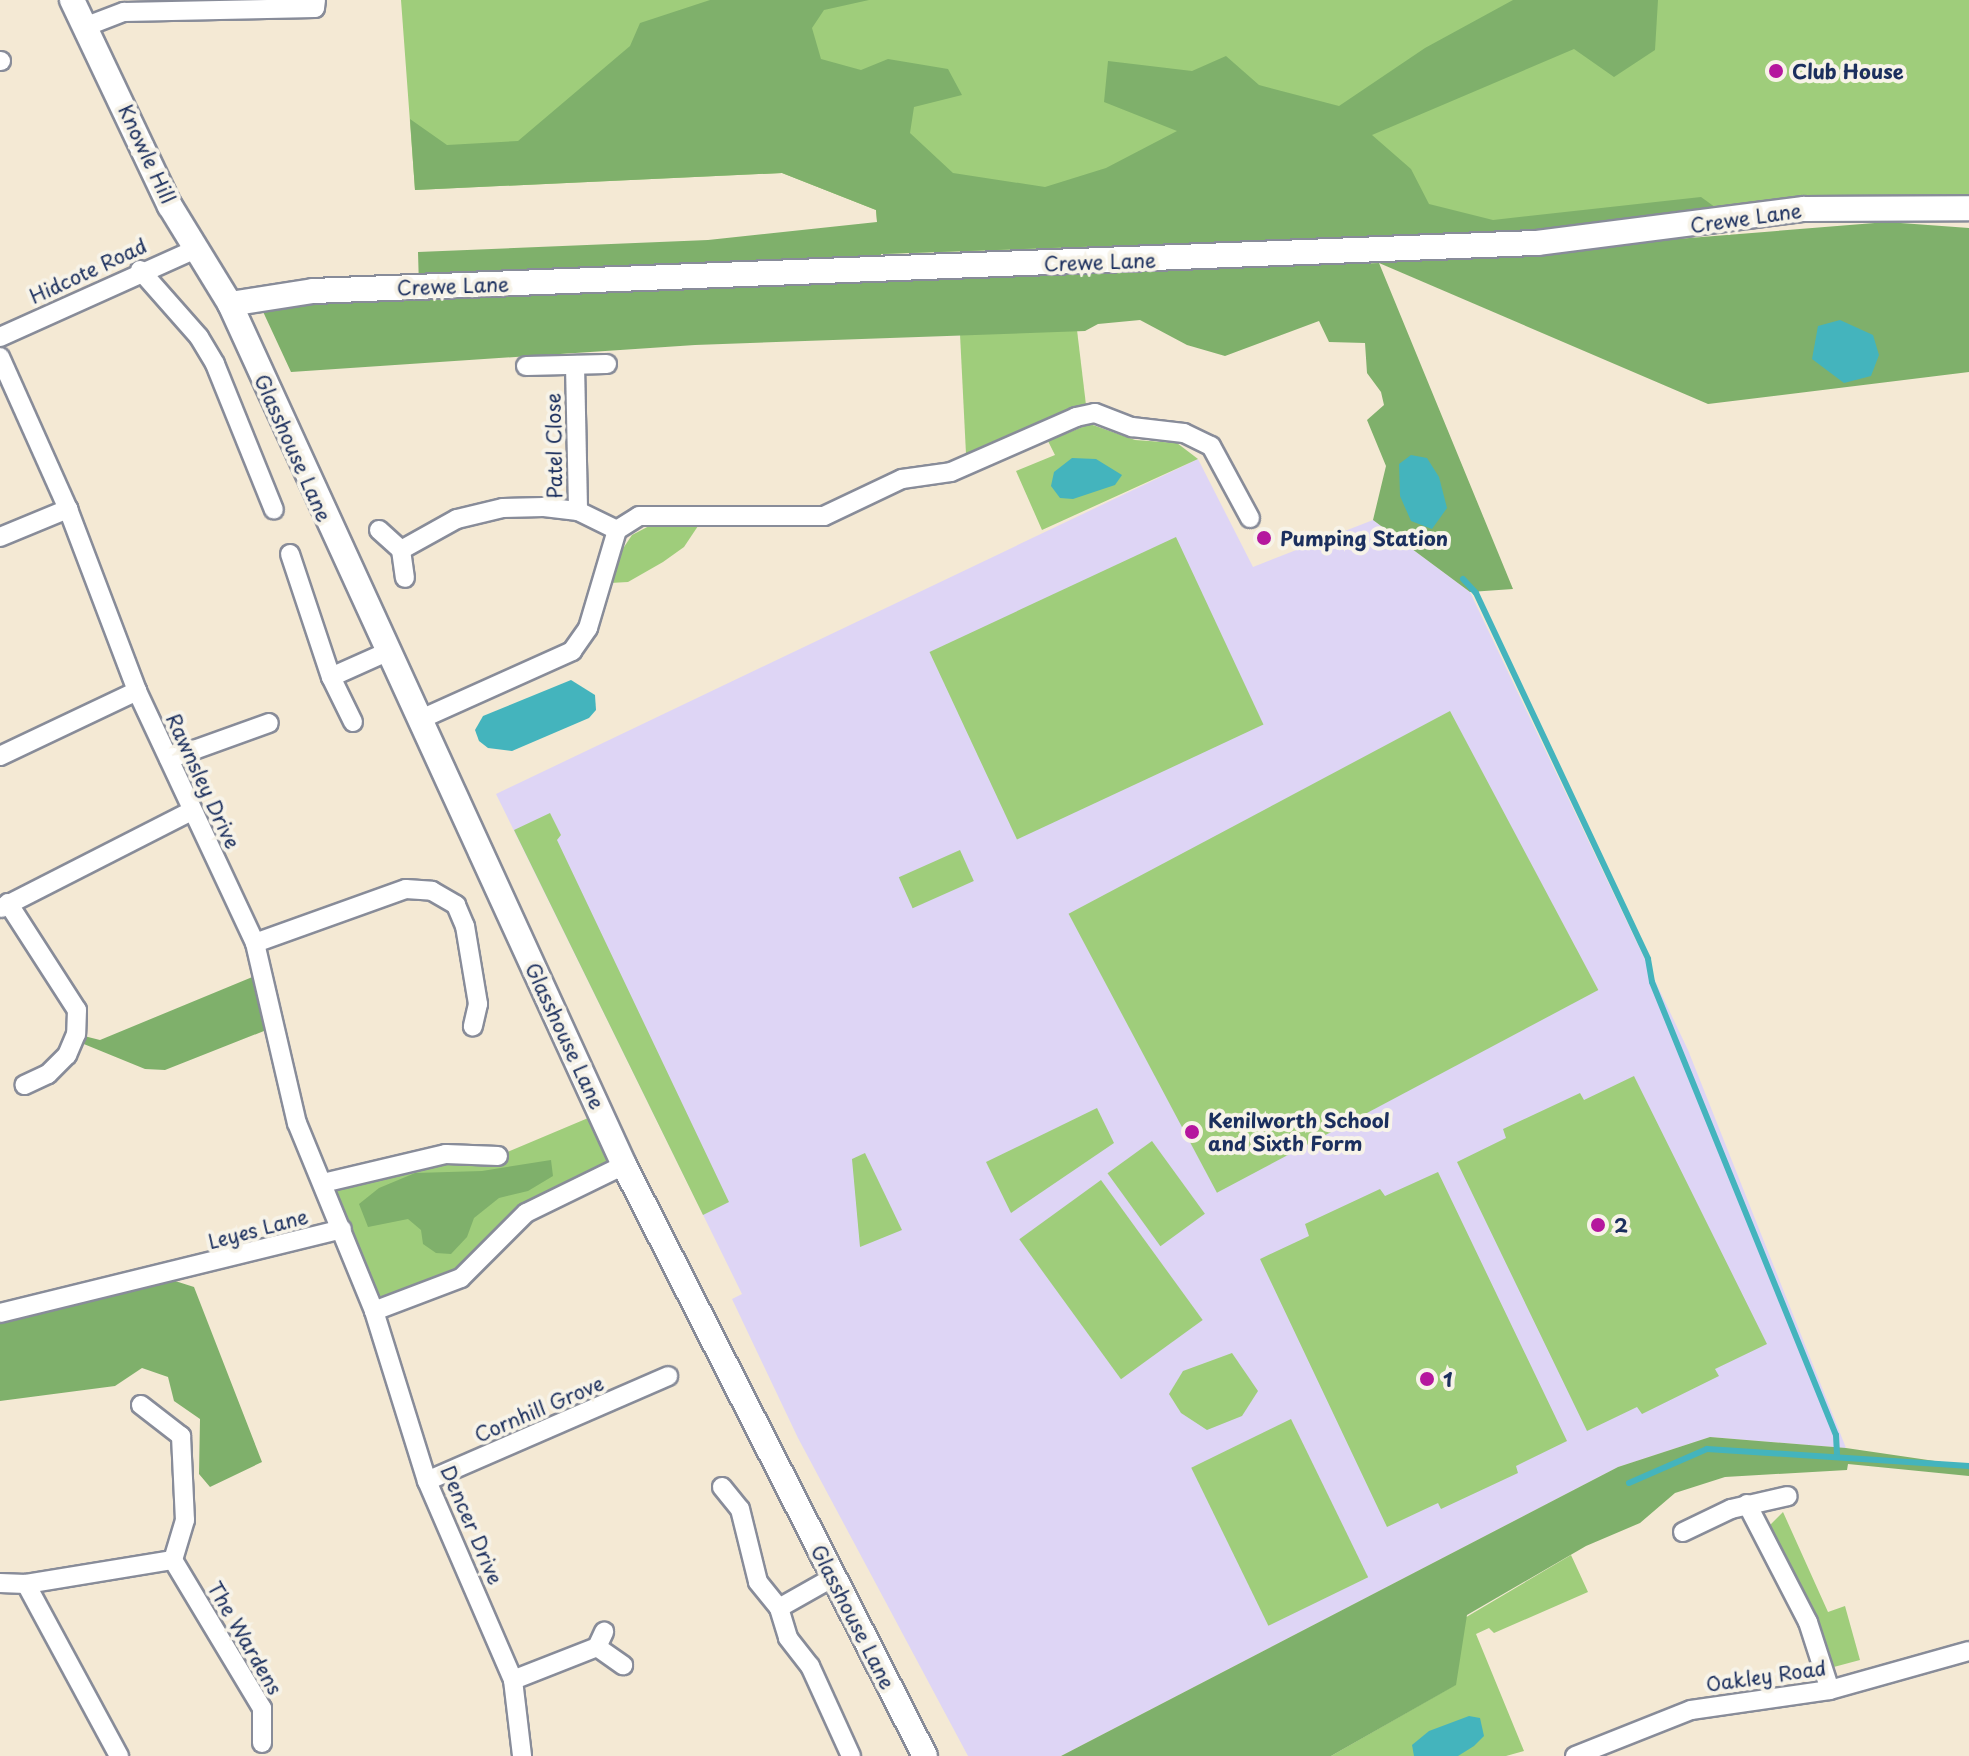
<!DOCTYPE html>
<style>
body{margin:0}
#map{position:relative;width:1969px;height:1756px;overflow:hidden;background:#f4e9d4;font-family:"Playpen Sans",sans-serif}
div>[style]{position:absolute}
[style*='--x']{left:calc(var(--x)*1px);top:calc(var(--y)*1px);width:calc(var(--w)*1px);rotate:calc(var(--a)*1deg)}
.built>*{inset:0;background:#ded5f5}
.green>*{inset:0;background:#9fcd7b;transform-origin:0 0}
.forest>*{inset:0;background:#7fb06b}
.water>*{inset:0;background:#44b4bd}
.stream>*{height:6px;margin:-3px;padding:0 3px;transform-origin:3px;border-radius:3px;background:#44b4bd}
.roads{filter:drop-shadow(2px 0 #888c99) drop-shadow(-2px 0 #888c99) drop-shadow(0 2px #888c99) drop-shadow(0 -2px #888c99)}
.street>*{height:18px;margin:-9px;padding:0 9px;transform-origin:9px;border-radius:9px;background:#fff}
.secondary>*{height:24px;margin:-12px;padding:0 12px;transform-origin:12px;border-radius:12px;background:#fff}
.dots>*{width:22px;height:22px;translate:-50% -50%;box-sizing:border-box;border:4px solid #f7f3e8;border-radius:50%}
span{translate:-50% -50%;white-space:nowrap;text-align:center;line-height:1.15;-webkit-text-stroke:8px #f7f3e8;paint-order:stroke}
.poi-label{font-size:20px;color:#1b2f5e;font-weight:700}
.left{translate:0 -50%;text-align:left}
.street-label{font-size:20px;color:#1b2f5e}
</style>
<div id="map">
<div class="built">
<i style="clip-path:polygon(1198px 459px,1253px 567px,1373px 520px,1470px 592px,1688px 1050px,1846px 1448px,1710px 1437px,1618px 1467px,1061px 1756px,968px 1756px,798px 1438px,732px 1299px,742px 1294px,496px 794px)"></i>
</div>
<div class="green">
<i style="clip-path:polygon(401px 0,1969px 0,1969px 195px,1802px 200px,1535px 231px,880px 254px,876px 210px,782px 173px,415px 190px)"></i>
<i style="clip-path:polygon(1077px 330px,1086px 405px,966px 454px,960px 334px)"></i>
<i style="clip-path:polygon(1090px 424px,1135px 440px,1177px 443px,1198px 459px,1042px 530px,1016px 471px,1055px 455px,1048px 441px)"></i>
<i style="clip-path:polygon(700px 523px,684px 547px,663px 562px,628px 582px,610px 583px,618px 556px,632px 535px,653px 524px)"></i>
<i style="left:1176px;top:537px;width:207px;height:272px;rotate:65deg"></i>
<i style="left:1450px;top:711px;width:316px;height:432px;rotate:62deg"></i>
<i style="clip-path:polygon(550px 813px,561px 835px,557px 840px,729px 1202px,703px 1215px,514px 830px)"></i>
<i style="left:960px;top:850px;width:34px;height:67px;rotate:66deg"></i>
<i style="clip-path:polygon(1634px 1076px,1767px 1344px,1715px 1369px,1719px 1376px,1642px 1414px,1637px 1407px,1587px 1431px,1457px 1162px,1506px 1138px,1503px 1129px,1580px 1093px,1584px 1100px)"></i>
<i style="clip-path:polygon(1097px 1108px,1114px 1143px,1011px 1213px,986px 1162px)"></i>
<i style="clip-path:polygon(600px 1113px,624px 1165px,526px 1213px,461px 1278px,374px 1311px,323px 1183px,498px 1156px)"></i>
<i style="left:1152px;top:1141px;width:90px;height:55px;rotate:54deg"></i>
<i style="clip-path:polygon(865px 1153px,902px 1230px,860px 1247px,852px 1159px)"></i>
<i style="clip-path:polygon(1438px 1172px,1567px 1441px,1516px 1466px,1518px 1473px,1441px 1509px,1438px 1503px,1387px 1527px,1260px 1259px,1309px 1236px,1305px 1224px,1380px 1189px,1385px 1196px)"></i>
<i style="left:1101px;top:1180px;width:173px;height:101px;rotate:54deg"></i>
<i style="clip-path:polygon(1232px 1353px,1258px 1391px,1242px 1416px,1207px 1430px,1181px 1413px,1169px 1394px,1183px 1371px)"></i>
<i style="left:1291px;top:1419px;width:176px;height:111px;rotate:64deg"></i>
<i style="clip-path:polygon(1783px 1512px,1828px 1612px,1845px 1606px,1860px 1660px,1830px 1668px,1806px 1596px,1769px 1536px,1770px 1525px)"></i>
<i style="clip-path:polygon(1571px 1555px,1588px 1592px,1494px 1633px,1489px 1628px,1476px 1634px,1524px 1751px,1506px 1756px,1331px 1756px,1455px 1685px,1463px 1619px)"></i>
</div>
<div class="forest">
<i style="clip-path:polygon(710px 0,869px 0,824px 10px,812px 28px,821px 59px,861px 70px,888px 59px,948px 69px,962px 95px,914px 107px,910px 133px,953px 173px,1045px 187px,1106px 168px,1177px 131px,1104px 102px,1108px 61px,1192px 71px,1226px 56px,1259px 85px,1339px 106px,1425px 48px,1513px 0,1658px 0,1655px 50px,1614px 77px,1574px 49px,1372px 135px,1411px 169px,1429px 204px,1493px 220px,1701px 197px,1719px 210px,1535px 231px,881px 254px,881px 269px,1102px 272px,1379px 263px,1887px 222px,1969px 228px,1969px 372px,1708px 404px,1379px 263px,1513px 589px,1470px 592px,1373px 520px,1386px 466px,1367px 420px,1384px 405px,1381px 392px,1367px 373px,1365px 343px,1329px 342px,1319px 321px,1225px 356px,1187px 345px,1140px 320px,1098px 324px,1085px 331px,695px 345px,291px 372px,259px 303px,419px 287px,418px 252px,708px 240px,877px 222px,876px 210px,782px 173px,415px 190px,410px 119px,447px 145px,518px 141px,630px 46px,640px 23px)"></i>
<i style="clip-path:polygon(262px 973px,274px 1027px,165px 1070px,145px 1069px,74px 1040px,76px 1034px,100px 1040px)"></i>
<i style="clip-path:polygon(551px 1160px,553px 1176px,528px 1191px,499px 1198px,474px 1218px,467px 1237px,451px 1254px,436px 1253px,423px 1244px,421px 1230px,408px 1219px,368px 1227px,359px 1204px,379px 1188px,415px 1173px,482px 1171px)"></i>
<i style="clip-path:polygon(172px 1280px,194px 1287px,262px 1462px,210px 1487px,199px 1474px,200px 1419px,174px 1401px,168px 1377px,142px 1368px,115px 1386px,0 1401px,0 1321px)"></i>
<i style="clip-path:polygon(1710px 1437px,1846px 1448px,1969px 1466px,1969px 1476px,1848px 1464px,1847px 1470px,1725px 1477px,1675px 1493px,1640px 1523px,1586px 1546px,1467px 1615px,1456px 1685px,1331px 1756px,1061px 1756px,1618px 1467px)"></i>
</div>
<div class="water">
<i style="clip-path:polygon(1840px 320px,1873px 335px,1879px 355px,1871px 376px,1844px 383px,1812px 359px,1818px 326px)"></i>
<i style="clip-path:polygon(1411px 455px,1427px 458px,1439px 477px,1447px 508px,1432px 529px,1411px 521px,1400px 496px,1399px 464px)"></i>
<i style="clip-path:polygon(1072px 458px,1096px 459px,1122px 475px,1115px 485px,1073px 499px,1060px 498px,1051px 486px,1054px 472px)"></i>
<i style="clip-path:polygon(571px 680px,595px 695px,596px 710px,589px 718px,512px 751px,488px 748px,479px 741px,475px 730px,483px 716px)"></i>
<i style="clip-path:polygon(1469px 1716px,1480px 1718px,1484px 1736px,1474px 1746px,1458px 1756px,1414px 1756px,1412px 1745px,1429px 1731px)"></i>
</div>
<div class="stream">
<i style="--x:1463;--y:579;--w:19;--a:47"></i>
<i style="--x:1476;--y:593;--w:404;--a:64.8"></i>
<i style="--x:1648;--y:959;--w:23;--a:80"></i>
<i style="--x:1652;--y:982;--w:489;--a:67.9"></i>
<i style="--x:1836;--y:1435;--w:19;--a:87"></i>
<i style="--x:1629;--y:1483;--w:85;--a:-23.6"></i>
<i style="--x:1707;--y:1449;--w:263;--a:3.7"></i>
</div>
<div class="roads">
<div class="street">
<i style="--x:87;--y:26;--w:40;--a:-21"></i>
<i style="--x:124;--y:12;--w:191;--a:-1.2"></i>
<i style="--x:315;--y:8;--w:8;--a:-83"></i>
<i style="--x:0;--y:61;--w:1;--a:0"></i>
<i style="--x:140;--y:270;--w:89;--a:48.6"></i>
<i style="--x:199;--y:337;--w:31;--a:59"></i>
<i style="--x:215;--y:364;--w:157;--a:68"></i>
<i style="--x:0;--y:337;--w:215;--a:-24.2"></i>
<i style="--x:0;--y:357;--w:167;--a:65.9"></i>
<i style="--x:68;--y:509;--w:195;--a:69.2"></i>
<i style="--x:137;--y:691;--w:278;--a:64.9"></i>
<i style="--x:255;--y:943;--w:185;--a:76.9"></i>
<i style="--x:297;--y:1123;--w:203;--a:67.7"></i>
<i style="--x:374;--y:1311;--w:178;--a:72.7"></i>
<i style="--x:427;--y:1481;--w:217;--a:66.6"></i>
<i style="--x:513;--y:1680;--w:77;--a:83.2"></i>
<i style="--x:575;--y:365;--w:146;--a:88.8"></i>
<i style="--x:526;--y:366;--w:81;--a:-1.4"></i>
<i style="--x:379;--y:530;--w:30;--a:42"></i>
<i style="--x:401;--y:550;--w:64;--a:-29"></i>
<i style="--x:457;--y:519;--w:47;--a:-13.4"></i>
<i style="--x:503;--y:508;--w:41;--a:-1.4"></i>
<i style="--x:544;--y:507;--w:34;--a:7"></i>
<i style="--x:578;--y:511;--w:43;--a:26"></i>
<i style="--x:0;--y:537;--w:74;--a:-22.4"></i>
<i style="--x:401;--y:550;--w:28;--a:82"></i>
<i style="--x:290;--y:554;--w:130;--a:71.6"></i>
<i style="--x:331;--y:677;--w:61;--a:-24.1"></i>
<i style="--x:331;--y:677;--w:50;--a:63.9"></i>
<i style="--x:421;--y:719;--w:166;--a:-24.2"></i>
<i style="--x:572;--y:651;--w:28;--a:-55"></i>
<i style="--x:588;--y:628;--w:102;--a:-73.5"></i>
<i style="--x:617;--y:530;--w:26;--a:-32"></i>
<i style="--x:639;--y:516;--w:185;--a:0"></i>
<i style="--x:824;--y:516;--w:86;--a:-25.4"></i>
<i style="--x:902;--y:479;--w:49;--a:-8.1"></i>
<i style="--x:951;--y:472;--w:137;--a:-23.7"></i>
<i style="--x:1076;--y:417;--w:19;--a:-12"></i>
<i style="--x:1095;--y:413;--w:40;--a:21"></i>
<i style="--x:1132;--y:427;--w:52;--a:6.6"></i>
<i style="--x:1184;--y:433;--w:30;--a:26"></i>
<i style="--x:1211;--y:446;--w:82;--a:61.6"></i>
<i style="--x:0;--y:756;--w:152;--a:-25.4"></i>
<i style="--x:169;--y:759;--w:106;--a:-19.8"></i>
<i style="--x:8;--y:903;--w:127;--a:57.2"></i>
<i style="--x:77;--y:1010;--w:24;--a:92"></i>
<i style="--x:76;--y:1034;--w:23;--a:113"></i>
<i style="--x:67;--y:1055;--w:27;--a:135"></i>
<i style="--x:48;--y:1074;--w:26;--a:155"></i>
<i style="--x:1;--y:908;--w:213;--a:-27"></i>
<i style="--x:255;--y:943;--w:160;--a:-19.7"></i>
<i style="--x:406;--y:889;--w:26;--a:4"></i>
<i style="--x:432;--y:891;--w:28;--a:30"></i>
<i style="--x:456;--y:905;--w:23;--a:67"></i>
<i style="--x:465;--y:926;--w:79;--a:80.5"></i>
<i style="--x:478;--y:1004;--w:23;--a:103"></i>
<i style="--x:323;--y:1183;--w:126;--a:-13.3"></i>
<i style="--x:446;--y:1154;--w:52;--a:2.2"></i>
<i style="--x:374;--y:1311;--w:93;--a:-20.8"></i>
<i style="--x:461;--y:1278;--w:92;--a:-45"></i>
<i style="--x:526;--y:1213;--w:109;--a:-26.1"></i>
<i style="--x:0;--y:1313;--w:352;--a:-13.8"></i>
<i style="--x:141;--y:1405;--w:51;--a:37.8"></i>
<i style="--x:181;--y:1436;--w:84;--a:87.3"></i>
<i style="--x:185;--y:1520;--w:42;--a:106.7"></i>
<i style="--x:427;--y:1481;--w:263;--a:-23.5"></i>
<i style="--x:722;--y:1487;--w:28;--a:51"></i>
<i style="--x:740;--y:1509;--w:75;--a:76.1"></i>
<i style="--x:758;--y:1582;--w:33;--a:51"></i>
<i style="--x:1747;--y:1504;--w:133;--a:62.7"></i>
<i style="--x:1808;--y:1622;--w:71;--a:72.1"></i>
<i style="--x:1683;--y:1532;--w:53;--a:-25.6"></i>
<i style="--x:1731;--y:1509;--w:58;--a:-12.8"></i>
<i style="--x:832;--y:1578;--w:61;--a:150.5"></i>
<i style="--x:779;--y:1608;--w:31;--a:73"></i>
<i style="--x:788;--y:1638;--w:36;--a:52"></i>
<i style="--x:810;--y:1666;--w:99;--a:65.5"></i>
<i style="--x:0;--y:1583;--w:26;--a:2"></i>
<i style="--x:26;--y:1584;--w:149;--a:-9.3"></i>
<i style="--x:173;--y:1560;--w:173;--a:59"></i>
<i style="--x:262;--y:1708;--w:35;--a:90"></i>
<i style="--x:26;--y:1584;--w:196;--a:61.6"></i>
<i style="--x:597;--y:1647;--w:32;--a:35"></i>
<i style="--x:513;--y:1680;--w:90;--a:-21.4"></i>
<i style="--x:597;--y:1647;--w:17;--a:-65"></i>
<i style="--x:1575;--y:1756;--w:125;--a:-21.6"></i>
<i style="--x:1691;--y:1710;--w:140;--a:-8.2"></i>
<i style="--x:1830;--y:1690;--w:144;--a:-15.7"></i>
</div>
<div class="secondary">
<i style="--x:72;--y:0;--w:228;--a:64.6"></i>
<i style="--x:170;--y:206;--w:115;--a:58.5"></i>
<i style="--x:230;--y:304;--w:947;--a:65.41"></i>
<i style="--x:624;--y:1165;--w:663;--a:63.01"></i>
<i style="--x:230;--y:304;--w:84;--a:-8.9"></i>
<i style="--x:313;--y:291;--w:1225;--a:-2.25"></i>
<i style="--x:1537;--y:243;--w:269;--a:-7.3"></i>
<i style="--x:1804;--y:209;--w:165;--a:-0.3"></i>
</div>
</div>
<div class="dots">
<i style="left:1776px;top:71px;background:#b5179e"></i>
<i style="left:1264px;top:538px;background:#b5179e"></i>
<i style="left:1192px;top:1132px;background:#b5179e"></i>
<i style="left:1598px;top:1225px;background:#b5179e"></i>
<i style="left:1427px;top:1379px;background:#b5179e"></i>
</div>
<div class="poi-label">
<span class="left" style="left:1792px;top:71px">Club House</span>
<span class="left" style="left:1280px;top:538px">Pumping Station</span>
<span class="left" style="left:1208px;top:1132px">Kenilworth School<br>and Sixth Form</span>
<span class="left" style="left:1614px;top:1225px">2</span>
<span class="left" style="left:1443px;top:1379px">1</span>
</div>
<div class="street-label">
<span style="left:147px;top:154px;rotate:65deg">Knowle Hill</span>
<span style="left:1746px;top:218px;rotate:-8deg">Crewe Lane</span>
<span style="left:1100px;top:262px;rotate:-2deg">Crewe Lane</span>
<span style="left:88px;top:271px;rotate:-25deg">Hidcote Road</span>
<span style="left:453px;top:286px;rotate:-2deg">Crewe Lane</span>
<span style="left:554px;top:446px;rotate:-91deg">Patel Close</span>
<span style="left:293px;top:448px;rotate:66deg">Glasshouse Lane</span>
<span style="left:203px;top:781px;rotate:65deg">Rawnsley Drive</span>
<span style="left:565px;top:1036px;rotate:65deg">Glasshouse Lane</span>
<span style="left:258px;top:1229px;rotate:-15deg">Leyes Lane</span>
<span style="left:539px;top:1409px;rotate:-23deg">Cornhill Grove</span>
<span style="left:472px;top:1525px;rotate:67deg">Dencer Drive</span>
<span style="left:853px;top:1617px;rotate:63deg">Glasshouse Lane</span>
<span style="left:245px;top:1638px;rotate:60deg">The Wardens</span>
<span style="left:1766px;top:1676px;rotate:-8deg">Oakley Road</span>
</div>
</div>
